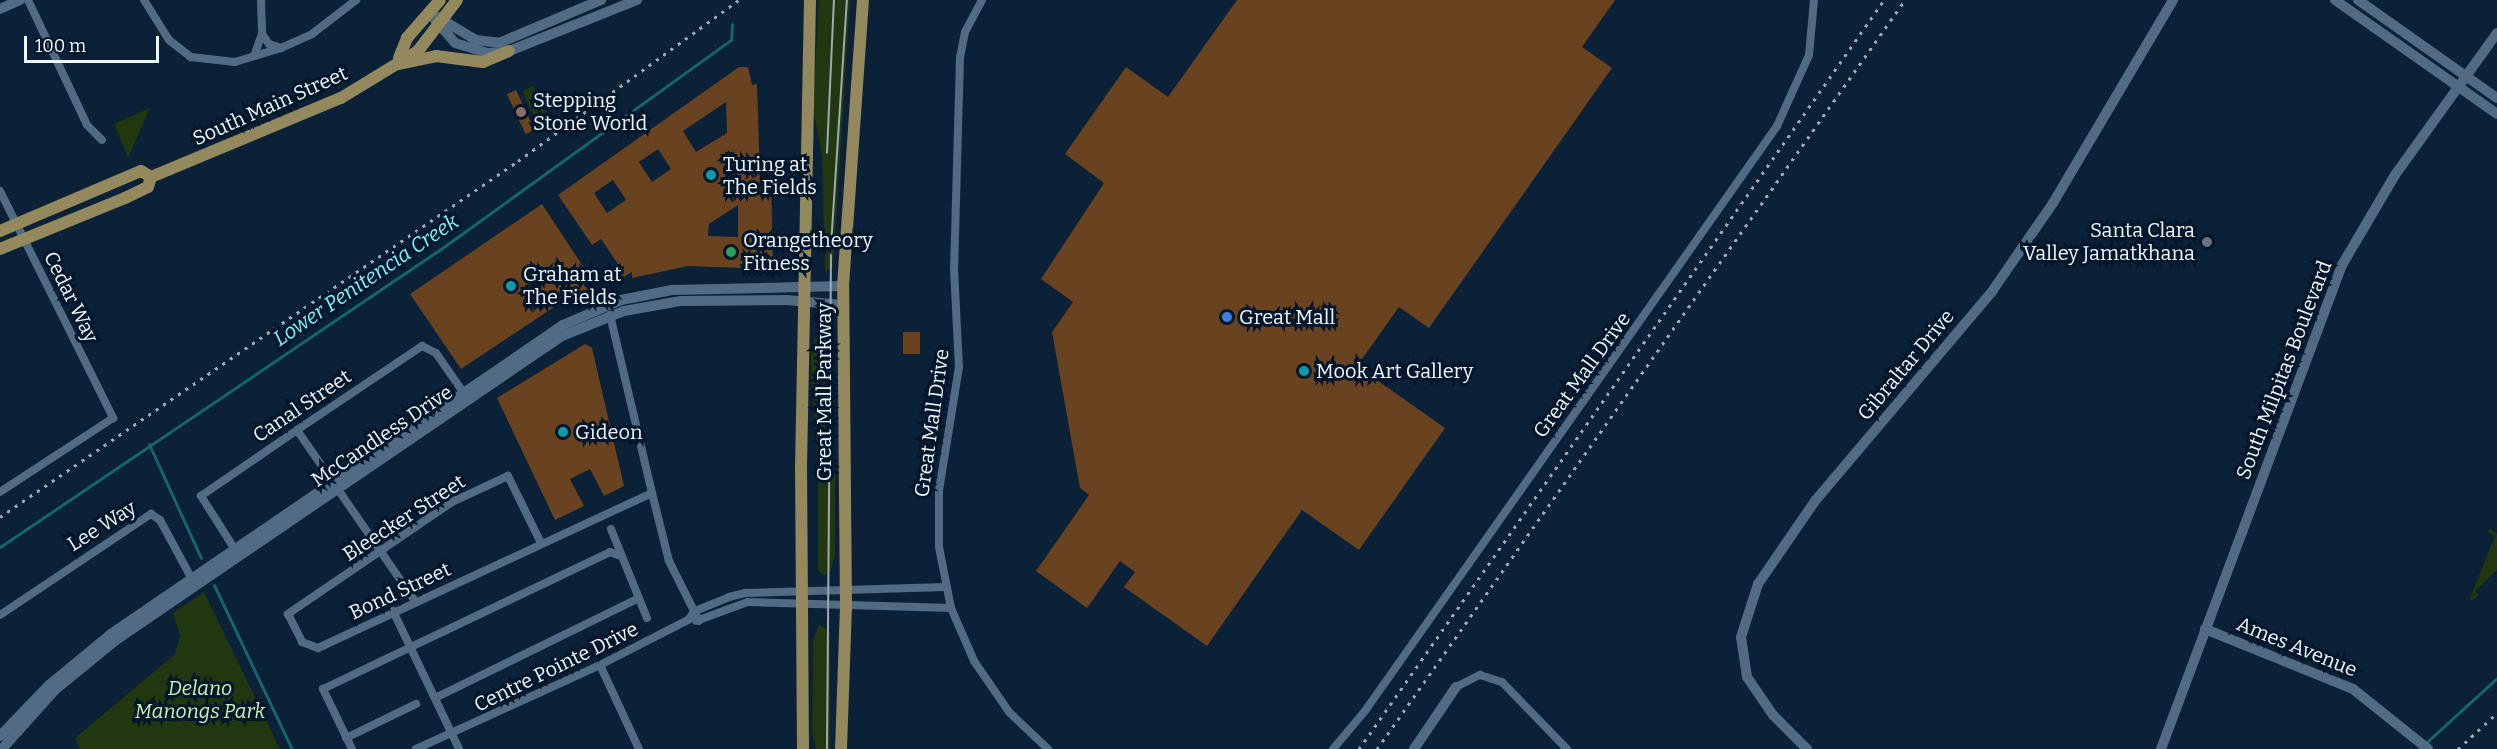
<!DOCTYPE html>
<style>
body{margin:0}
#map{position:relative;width:2497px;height:749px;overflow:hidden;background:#0b2137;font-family:Bitter,serif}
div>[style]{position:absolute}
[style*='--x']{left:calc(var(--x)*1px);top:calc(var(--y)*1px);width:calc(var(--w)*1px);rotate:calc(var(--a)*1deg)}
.green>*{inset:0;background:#213710;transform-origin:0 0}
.stream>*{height:3px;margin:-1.5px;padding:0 1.5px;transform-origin:1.5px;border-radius:1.5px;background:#16646d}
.building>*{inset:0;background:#69421f;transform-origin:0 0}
.street>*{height:8px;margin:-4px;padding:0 4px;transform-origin:4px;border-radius:4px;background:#526b84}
.secondary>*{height:10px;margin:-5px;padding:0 5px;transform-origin:5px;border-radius:5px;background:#526b84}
.primary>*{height:12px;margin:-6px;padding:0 6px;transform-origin:6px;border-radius:6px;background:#94885d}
.tram>*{height:1.5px;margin:-0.75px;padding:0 0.75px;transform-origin:0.75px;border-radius:0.75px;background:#9eaab6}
.rail>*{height:3px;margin-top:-1.5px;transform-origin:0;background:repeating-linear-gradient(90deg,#9eaab6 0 3px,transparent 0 9px)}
.dots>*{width:16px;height:16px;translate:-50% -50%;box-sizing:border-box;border:3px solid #03172c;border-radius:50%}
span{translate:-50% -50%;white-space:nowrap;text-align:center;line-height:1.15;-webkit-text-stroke:6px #03172c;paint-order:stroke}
.poi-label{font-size:20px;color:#f0f6fc}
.left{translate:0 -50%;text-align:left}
.right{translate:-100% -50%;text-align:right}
.street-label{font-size:20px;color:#f0f6fc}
.park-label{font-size:20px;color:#c9f4ae;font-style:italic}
.water-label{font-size:21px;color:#81effc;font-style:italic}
.scale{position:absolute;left:24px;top:36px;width:135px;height:27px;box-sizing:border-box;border:3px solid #f0f6fc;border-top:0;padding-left:8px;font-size:18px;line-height:21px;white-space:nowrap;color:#f0f6fc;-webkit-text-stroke:4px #03172c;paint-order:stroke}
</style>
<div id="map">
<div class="green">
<i style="clip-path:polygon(819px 0,850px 0,834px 254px,832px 267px,825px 272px,822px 156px,813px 108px)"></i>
<i style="left:533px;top:86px;width:38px;height:12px;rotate:65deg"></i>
<i style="clip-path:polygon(150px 108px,128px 158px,114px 124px)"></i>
<i style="clip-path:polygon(820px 325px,832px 333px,830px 424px,835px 474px,835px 555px,830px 572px,824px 576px,818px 570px,818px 463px,811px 377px,811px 349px)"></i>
<i style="clip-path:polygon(2490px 528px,2497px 534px,2497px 570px,2475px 591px,2478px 595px,2472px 601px,2470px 598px,2495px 536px,2488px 533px)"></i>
<i style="clip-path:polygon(204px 592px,280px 749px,80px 749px,75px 738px,175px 654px,180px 635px,173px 613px)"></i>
<i style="clip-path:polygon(819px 624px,830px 632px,830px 749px,816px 749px,812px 731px,813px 640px)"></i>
</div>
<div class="stream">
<i style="--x:149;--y:444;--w:125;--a:65.5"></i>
<i style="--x:0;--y:547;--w:537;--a:-34.07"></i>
<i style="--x:445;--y:246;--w:352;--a:-35.8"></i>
<i style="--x:731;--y:40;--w:16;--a:-86"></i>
<i style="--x:214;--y:585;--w:182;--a:64.6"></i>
<i style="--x:2419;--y:749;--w:105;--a:-42.3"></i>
</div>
<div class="building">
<i style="clip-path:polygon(1237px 0,1615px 0,1582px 47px,1612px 68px,1429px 328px,1399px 307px,1357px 366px,1445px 428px,1359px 550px,1302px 510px,1207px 646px,1124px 587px,1135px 572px,1120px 561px,1087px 608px,1036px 571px,1089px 495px,1080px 488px,1052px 332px,1073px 302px,1041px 279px,1104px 183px,1065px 154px,1126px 67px,1168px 97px)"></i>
<i style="clip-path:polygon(evenodd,739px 67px,748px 67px,752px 85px,757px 84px,760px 178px,771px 178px,773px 269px,688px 266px,632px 278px,632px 272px,618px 280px,616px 268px,620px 267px,601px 239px,592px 245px,558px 195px,739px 67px,726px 102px,727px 133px,696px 152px,683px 131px,726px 102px,739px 67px,658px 149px,671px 169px,652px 182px,639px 162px,658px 149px,739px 67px,613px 180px,626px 200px,607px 213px,594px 193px,613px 180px,739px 67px,738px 205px,738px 237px,708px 236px,709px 224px,738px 205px)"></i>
<i style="left:516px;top:90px;width:44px;height:10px;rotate:65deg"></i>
<i style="clip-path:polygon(542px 204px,596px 286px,582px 296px,578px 291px,461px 369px,410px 294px)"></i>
<i style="left:903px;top:332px;width:17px;height:22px"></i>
<i style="clip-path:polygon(585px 344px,592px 348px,624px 486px,604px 496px,590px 469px,570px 479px,584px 506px,555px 520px,497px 398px)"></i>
</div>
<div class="street">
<i style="--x:28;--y:0;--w:138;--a:64.7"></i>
<i style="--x:87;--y:125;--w:21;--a:45"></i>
<i style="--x:144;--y:0;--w:47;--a:58"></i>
<i style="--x:169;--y:40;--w:28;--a:38"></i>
<i style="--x:191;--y:57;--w:44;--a:6.5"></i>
<i style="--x:235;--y:62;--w:48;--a:-16.9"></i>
<i style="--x:261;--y:0;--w:34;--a:88"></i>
<i style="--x:262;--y:34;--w:12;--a:55"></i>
<i style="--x:269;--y:44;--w:13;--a:18"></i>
<i style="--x:281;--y:48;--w:34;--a:-24"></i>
<i style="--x:312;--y:34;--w:56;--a:-37.7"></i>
<i style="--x:982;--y:0;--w:36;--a:118"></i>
<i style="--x:965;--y:32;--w:25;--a:101"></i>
<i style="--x:960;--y:57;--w:212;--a:91.6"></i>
<i style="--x:954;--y:269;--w:98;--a:87.1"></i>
<i style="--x:959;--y:367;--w:125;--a:99.2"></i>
<i style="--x:939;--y:490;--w:57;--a:90"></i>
<i style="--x:939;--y:547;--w:62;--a:78.9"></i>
<i style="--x:951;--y:608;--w:58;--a:66.5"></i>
<i style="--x:974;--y:661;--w:62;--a:55.5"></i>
<i style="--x:1009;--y:712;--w:54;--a:43.5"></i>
<i style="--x:254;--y:56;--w:23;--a:-70"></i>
<i style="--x:0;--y:191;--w:254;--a:63.5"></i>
<i style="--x:113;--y:418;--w:135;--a:146.8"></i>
<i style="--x:610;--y:315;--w:183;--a:76.7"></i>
<i style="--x:297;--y:430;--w:208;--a:55.4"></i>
<i style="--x:611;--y:529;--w:96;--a:68"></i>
<i style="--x:541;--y:543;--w:75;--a:-116.2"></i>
<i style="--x:508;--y:476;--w:62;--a:155.1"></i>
<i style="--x:452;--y:502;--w:199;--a:145.7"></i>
<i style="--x:288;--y:614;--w:31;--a:63"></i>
<i style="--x:302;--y:642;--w:17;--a:21"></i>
<i style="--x:318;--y:648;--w:368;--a:-24.9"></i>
<i style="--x:652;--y:493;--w:70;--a:76"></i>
<i style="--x:669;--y:561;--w:67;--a:63.4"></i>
<i style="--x:234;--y:548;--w:62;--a:-122.4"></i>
<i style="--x:201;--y:496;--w:116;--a:-34.5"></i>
<i style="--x:297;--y:430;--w:151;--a:-33.9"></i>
<i style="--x:422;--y:346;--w:16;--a:27"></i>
<i style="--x:436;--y:353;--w:47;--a:55.3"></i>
<i style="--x:393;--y:611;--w:153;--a:64.4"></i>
<i style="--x:0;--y:615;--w:182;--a:-33.8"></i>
<i style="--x:151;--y:514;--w:11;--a:34"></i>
<i style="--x:160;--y:520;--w:72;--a:61.6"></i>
<i style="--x:696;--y:621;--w:55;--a:-20.1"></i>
<i style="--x:748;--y:602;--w:203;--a:1.7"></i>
<i style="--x:600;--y:665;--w:93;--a:65.1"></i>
<i style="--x:1456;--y:687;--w:27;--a:-27"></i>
<i style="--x:1480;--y:675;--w:23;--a:18"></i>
<i style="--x:1502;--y:682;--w:93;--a:45.9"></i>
<i style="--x:435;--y:698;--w:225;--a:-26.1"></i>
<i style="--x:346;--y:738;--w:78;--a:-25.9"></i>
<i style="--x:352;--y:749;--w:67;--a:-115.8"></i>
<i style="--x:323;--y:689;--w:318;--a:-25.5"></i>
<i style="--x:610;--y:552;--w:9;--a:21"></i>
<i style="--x:416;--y:749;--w:202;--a:-24.5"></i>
<i style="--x:600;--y:665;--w:99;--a:-27.1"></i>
<i style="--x:688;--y:620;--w:11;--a:-52"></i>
<i style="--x:695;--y:611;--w:37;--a:-22"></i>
<i style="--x:729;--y:597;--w:16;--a:-14"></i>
<i style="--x:745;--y:593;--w:200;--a:-1.7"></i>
<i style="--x:1333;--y:749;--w:50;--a:-49.9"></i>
<i style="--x:1365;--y:711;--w:716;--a:-54.84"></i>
<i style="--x:1777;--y:126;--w:78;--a:-65.7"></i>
<i style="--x:1809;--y:55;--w:55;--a:-84.8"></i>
</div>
<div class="secondary">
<i style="--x:2335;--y:0;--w:198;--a:35.1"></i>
<i style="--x:2358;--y:0;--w:170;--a:35.2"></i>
<i style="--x:0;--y:9;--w:22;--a:-24"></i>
<i style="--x:430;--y:14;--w:38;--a:49"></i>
<i style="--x:455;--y:43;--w:34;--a:17"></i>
<i style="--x:488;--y:53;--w:21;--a:-5"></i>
<i style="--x:509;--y:51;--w:138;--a:-21.7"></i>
<i style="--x:436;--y:16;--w:47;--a:31"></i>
<i style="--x:476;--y:40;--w:23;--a:7"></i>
<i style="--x:499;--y:43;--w:111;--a:-22.9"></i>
<i style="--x:2205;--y:629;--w:160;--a:22.1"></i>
<i style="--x:2353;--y:689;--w:96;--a:38.7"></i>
<i style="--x:0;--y:736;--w:71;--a:-46.1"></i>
<i style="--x:49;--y:685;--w:80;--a:-39.4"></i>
<i style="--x:111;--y:634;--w:548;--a:-34.36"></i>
<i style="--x:563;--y:325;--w:63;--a:-23.3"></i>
<i style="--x:621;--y:300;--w:52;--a:-11.1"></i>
<i style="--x:672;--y:290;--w:171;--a:-1.3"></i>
<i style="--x:2;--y:749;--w:79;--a:-48.1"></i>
<i style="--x:55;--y:690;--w:79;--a:-39.3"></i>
<i style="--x:116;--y:640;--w:540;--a:-34.28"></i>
<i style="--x:562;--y:336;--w:67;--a:-22"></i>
<i style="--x:624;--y:311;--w:58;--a:-10"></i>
<i style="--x:681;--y:301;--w:106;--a:-0.5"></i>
<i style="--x:787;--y:300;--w:56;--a:5.1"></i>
<i style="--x:1414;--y:749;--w:75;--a:-55.9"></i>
<i style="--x:1807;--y:749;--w:48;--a:-135"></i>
<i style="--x:1773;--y:715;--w:46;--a:-124.4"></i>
<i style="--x:1747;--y:677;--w:40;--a:-98.5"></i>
<i style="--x:1741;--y:637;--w:56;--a:-72.2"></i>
<i style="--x:1758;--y:584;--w:101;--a:-55.5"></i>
<i style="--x:1815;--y:501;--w:276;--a:-49.8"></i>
<i style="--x:1993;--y:290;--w:106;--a:-55.4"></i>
<i style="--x:2053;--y:203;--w:236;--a:-59.4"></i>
<i style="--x:2161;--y:749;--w:517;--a:-69.5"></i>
<i style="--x:2342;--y:265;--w:104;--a:-59.5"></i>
<i style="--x:2395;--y:175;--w:175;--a:-54.3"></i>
</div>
<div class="primary">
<i style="--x:399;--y:58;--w:22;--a:-68"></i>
<i style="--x:407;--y:38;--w:50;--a:-49"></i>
<i style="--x:399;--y:64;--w:38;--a:-12"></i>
<i style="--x:436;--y:56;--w:47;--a:7.3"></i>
<i style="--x:483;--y:62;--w:28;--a:-23"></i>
<i style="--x:151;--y:177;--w:206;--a:-22.6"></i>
<i style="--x:341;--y:98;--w:90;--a:-31.4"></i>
<i style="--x:418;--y:51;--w:64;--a:-52.6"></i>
<i style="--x:0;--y:231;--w:153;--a:-23.1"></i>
<i style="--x:141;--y:171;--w:12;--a:31"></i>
<i style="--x:0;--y:249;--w:135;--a:-22.2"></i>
<i style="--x:125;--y:198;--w:25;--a:-26"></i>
<i style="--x:148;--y:187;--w:10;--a:-73"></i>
<i style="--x:803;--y:749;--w:281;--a:-90.4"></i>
<i style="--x:801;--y:468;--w:468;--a:-88.9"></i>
<i style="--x:841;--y:749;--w:141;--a:-88"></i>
<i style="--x:846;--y:608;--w:322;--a:-90.5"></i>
<i style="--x:843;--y:286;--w:287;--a:-86"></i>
</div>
<div class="tram">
<i style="--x:827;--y:153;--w:153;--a:-87.4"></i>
<i style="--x:827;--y:749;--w:503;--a:-89.54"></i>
<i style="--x:831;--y:246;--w:247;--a:-86.3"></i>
</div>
<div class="rail">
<i style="--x:0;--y:517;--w:629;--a:-34.5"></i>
<i style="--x:518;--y:161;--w:273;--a:-36.1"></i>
<i style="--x:1359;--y:749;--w:915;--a:-54.97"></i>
<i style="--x:1377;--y:749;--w:916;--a:-54.82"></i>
<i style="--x:2458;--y:749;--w:53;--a:-42.7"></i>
</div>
<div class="dots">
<i style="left:521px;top:112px;background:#8d6e63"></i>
<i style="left:711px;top:175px;background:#0f9aa8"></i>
<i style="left:2207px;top:242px;background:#6b7280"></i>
<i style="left:731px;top:252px;background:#2e9e5b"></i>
<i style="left:511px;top:286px;background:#0f9aa8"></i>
<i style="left:1227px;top:317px;background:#3f7fe0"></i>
<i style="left:1304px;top:371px;background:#0f9aa8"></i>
<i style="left:563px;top:432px;background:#0f9aa8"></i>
</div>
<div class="poi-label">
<span class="left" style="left:533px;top:112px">Stepping<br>Stone World</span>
<span class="left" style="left:723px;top:176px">Turing at<br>The Fields</span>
<span class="right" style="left:2195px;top:242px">Santa Clara<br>Valley Jamatkhana</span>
<span class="left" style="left:743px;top:252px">Orangetheory<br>Fitness</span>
<span class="left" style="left:523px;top:286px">Graham at<br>The Fields</span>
<span class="left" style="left:1239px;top:317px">Great Mall</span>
<span class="left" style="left:1316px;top:371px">Mook Art Gallery</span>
<span class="left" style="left:575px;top:432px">Gideon</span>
</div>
<div class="street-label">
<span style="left:270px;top:106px;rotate:-24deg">South Main Street</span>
<span style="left:71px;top:297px;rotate:64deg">Cedar Way</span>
<span style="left:1906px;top:365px;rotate:-50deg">Gibraltar Drive</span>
<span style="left:2284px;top:370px;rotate:-69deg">South Milpitas Boulevard</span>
<span style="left:1582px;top:375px;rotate:-54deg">Great Mall Drive</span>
<span style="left:824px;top:392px;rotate:-90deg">Great Mall Parkway</span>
<span style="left:302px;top:406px;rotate:-34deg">Canal Street</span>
<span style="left:932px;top:423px;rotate:-82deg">Great Mall Drive</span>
<span style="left:382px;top:436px;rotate:-34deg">McCandless Drive</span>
<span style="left:404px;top:518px;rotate:-33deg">Bleecker Street</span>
<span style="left:102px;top:526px;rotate:-32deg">Lee Way</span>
<span style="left:400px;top:591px;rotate:-25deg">Bond Street</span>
<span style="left:2297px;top:647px;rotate:22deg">Ames Avenue</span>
<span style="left:556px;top:667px;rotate:-26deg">Centre Pointe Drive</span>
</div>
<div class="park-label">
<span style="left:200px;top:700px">Delano<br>Manongs Park</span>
</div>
<div class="water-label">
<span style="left:366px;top:280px;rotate:-34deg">Lower Penitencia Creek</span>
</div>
<div class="scale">100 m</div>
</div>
